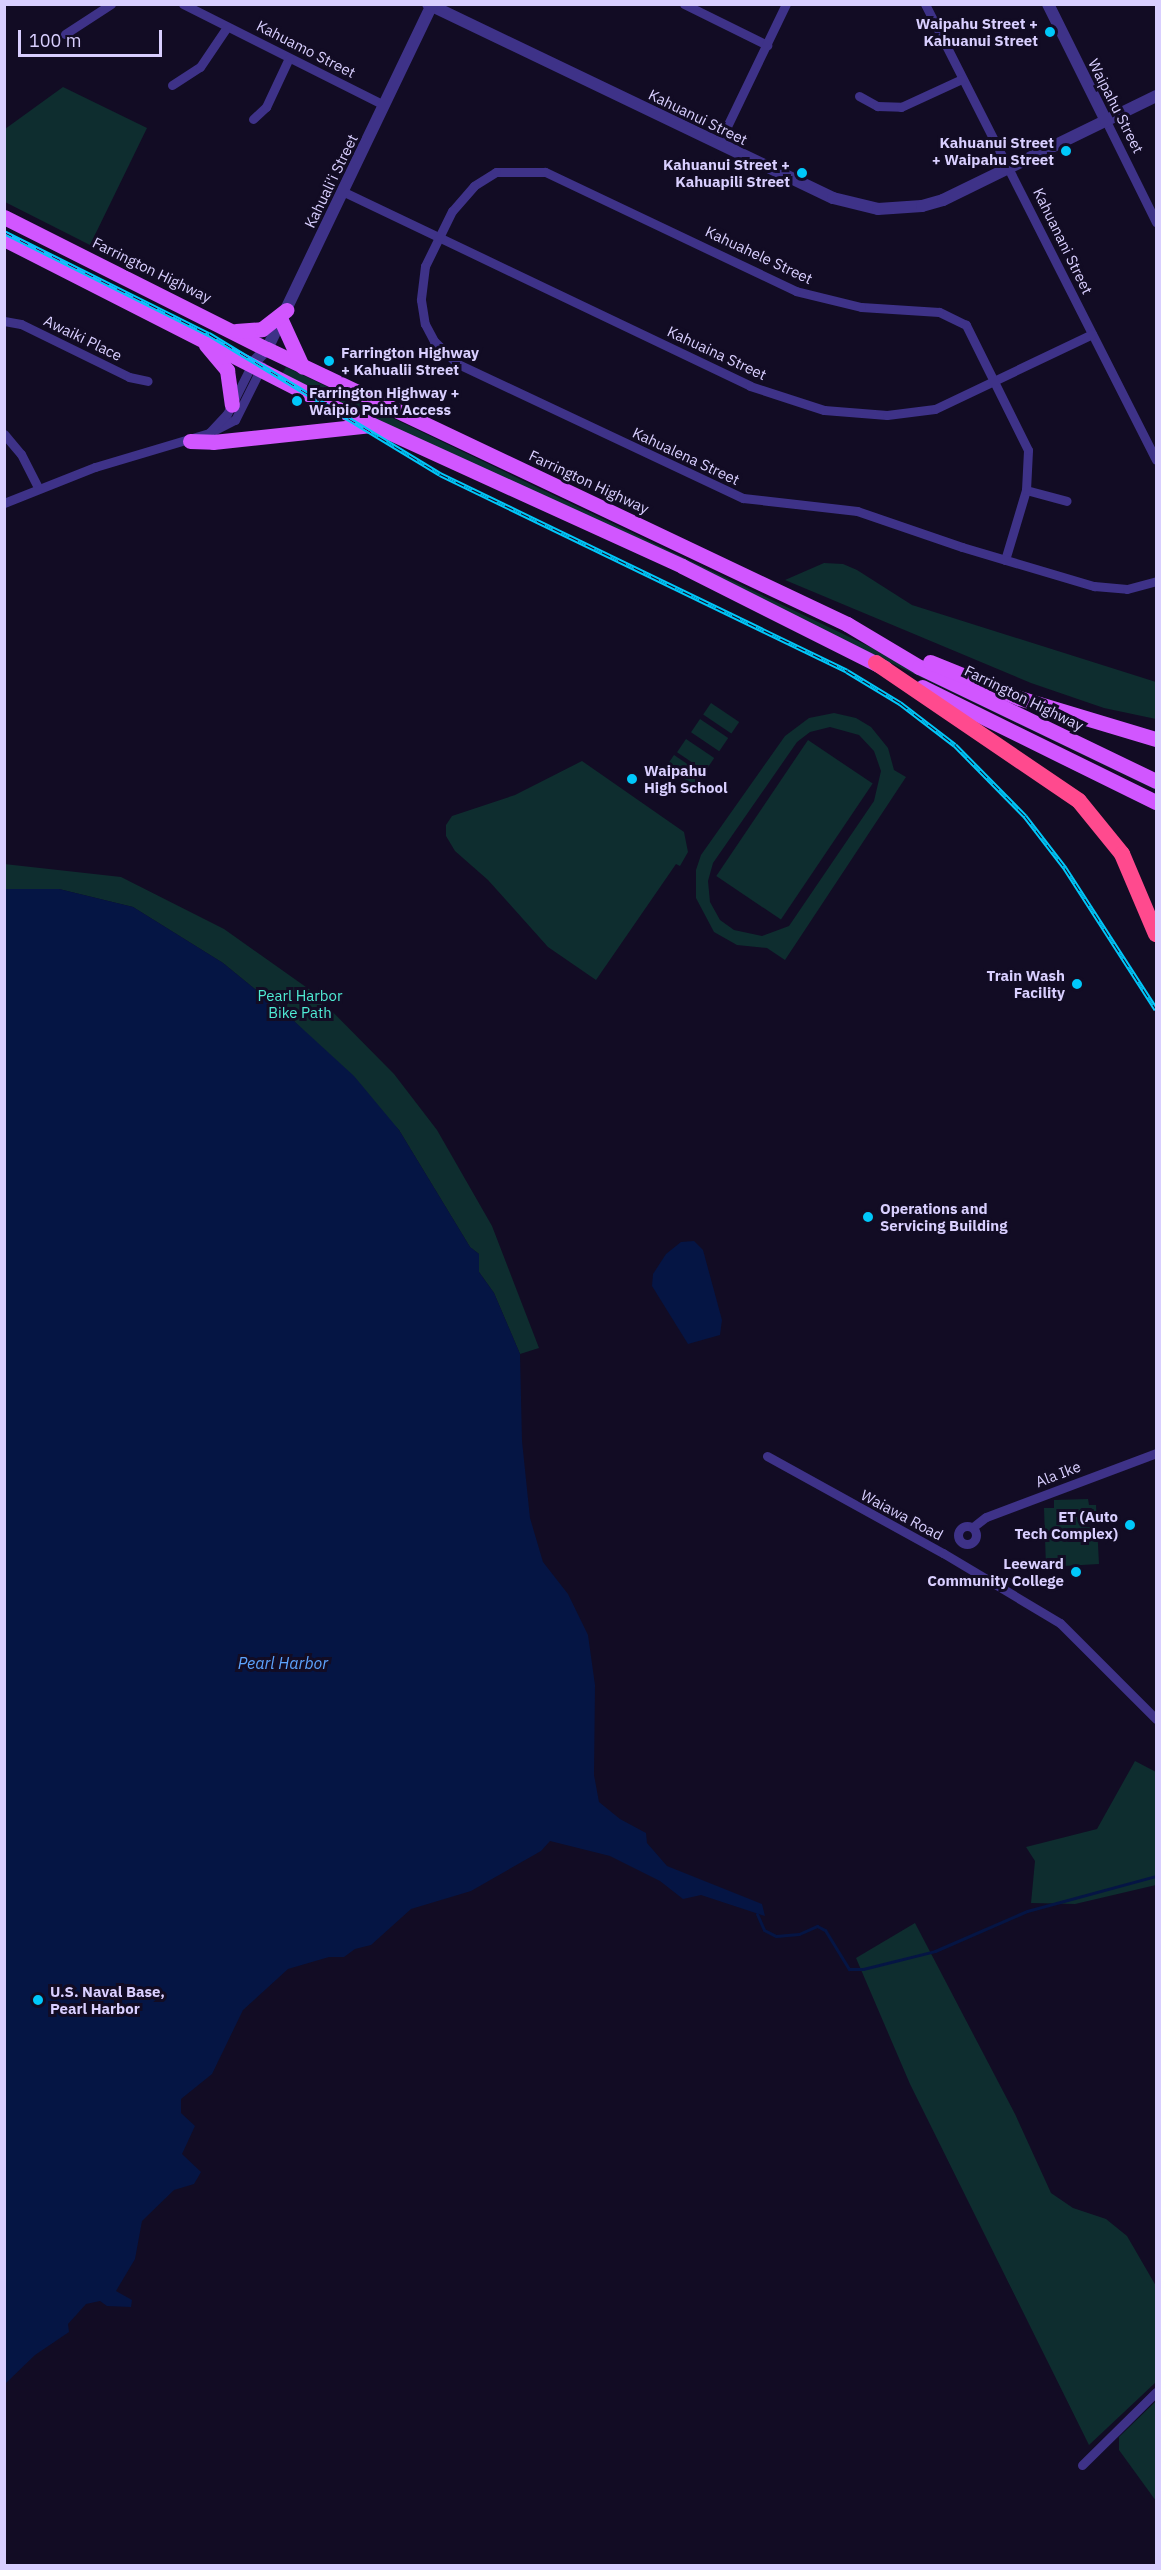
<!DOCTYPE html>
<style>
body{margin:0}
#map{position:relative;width:1161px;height:2570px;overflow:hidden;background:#120c24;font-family:"IBM Plex Sans",sans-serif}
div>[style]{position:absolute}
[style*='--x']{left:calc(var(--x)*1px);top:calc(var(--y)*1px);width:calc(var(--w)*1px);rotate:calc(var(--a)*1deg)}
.green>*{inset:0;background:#0e2d2f;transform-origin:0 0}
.water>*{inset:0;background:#051544}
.stream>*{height:3px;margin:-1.5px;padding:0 1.5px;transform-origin:1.5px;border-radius:1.5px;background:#051544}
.minor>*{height:9px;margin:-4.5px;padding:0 4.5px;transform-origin:4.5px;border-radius:4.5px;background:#3e3288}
.minor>.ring{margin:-4.5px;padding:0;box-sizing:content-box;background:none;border:9px solid #3e3288;border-radius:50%}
.tertiary>*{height:12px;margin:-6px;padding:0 6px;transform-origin:6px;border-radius:6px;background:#3e3288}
.primary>*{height:15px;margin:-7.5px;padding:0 7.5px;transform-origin:7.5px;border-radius:7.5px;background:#d156ff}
.motorway>*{height:16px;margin:-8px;padding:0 8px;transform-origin:8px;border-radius:8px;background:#ff4a8e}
.rail>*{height:5px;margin-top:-2.5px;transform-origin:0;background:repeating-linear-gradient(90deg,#120c24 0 9px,#00c8fa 0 18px);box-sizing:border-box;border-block:2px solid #00c8fa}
.dots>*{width:16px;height:16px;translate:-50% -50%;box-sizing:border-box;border:3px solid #120c24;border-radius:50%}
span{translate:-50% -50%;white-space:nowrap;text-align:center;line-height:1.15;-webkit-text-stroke:6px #120c24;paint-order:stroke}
.poi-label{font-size:15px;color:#d9cfff;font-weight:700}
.right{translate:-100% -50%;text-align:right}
.left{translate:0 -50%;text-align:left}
.street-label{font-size:15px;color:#d9cfff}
.park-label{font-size:15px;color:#4febd4}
.water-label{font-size:16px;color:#5da4ff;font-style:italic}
.frame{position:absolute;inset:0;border:6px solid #d9cfff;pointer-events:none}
.scale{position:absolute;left:18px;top:30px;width:144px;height:27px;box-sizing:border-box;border:3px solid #d9cfff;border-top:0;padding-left:8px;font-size:18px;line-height:21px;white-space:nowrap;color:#d9cfff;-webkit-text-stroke:4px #120c24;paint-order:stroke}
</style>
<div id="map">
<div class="green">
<i style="clip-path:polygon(63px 87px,147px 128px,90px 245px,5px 202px,5px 129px)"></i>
<i style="clip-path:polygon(286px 367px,1156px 784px,1156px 790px,570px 509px,341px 406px,282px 374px)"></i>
<i style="clip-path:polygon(824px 563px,843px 564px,857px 570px,912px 605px,1156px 682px,1156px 719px,1104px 708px,1031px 683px,785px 580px)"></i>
<i style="left:711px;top:703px;width:34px;height:14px;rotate:34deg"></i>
<i style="clip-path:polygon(evenodd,834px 713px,856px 718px,871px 727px,888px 748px,894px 770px,906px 777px,785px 960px,767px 948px,737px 945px,714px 932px,696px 898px,696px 870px,701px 855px,785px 736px,809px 718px,834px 713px,830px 727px,859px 735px,874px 751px,881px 771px,874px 801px,789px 926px,762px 936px,734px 930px,720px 920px,710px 902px,708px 881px,713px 863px,797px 742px,810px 732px,830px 727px)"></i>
<i style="left:700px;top:719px;width:34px;height:16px;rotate:34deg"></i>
<i style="left:686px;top:739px;width:34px;height:16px;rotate:34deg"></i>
<i style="left:808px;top:740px;width:78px;height:164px;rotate:34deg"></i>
<i style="left:674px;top:755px;width:34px;height:14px;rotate:34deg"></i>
<i style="clip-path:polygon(582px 761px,684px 832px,688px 852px,680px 866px,676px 864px,596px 980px,548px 947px,488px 880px,455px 851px,446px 836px,446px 825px,452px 816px,515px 795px)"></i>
<i style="clip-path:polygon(4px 864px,121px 877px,224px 929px,313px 992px,394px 1074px,437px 1130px,492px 1226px,539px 1348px,520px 1354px,494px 1293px,479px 1272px,479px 1254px,470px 1247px,399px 1130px,294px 1021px,223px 963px,133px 907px,59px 889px,5px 889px)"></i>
<i style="clip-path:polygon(1088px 1499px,1089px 1505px,1096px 1505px,1099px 1564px,1046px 1567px,1044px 1508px,1054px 1508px,1054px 1500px)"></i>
<i style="clip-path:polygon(1135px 1761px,1156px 1772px,1156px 1885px,1075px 1904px,1031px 1903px,1035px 1861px,1026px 1847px,1097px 1829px)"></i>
<i style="clip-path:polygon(915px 1923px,1015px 2114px,1051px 2193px,1073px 2208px,1106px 2219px,1127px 2236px,1156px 2286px,1156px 2382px,1089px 2445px,910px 2084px,856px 1958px)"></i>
<i style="clip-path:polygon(1156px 2401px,1156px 2501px,1119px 2450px,1119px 2437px)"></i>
</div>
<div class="water">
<i style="clip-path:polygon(5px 889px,59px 889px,133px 907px,223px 963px,294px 1021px,354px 1076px,399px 1130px,470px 1247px,479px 1254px,479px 1272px,494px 1293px,520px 1354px,522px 1441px,530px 1518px,543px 1562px,568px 1594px,588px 1635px,595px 1685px,594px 1775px,599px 1802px,620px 1819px,646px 1833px,647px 1843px,667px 1866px,762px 1904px,765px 1916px,701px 1895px,683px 1899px,660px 1881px,610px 1856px,550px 1841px,541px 1851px,471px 1891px,411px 1909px,371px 1945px,355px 1949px,344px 1957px,329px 1957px,288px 1969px,243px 2010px,212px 2074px,181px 2099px,181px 2113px,195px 2126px,182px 2154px,201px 2172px,194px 2184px,174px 2190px,142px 2221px,135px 2259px,116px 2291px,132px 2300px,131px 2307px,107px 2306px,100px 2301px,86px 2304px,68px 2324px,69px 2332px,35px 2355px,5px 2384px)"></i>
<i style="clip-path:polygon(694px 1241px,703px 1250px,722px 1320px,720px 1335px,688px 1344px,652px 1286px,653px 1274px,666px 1254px,681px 1242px)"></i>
</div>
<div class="stream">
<i style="--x:757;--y:1914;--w:17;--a:66"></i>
<i style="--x:764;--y:1930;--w:13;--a:27"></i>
<i style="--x:776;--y:1936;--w:23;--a:-5"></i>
<i style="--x:799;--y:1934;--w:20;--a:-24"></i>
<i style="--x:817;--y:1926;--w:9;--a:27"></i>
<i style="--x:825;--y:1930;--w:46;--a:58.4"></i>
<i style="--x:849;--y:1969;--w:14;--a:0"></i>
<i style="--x:863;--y:1969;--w:74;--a:-14"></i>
<i style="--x:935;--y:1951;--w:100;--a:-23.5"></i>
<i style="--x:1027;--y:1911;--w:134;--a:-15.2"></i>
</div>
<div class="minor">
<i style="--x:183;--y:4;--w:225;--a:26.7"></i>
<i style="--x:684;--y:4;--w:93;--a:26.3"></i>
<i style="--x:925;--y:4;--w:511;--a:63.13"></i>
<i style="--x:65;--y:34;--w:55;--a:-33.1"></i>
<i style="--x:172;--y:85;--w:33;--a:-33"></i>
<i style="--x:200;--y:67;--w:48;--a:-56"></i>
<i style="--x:859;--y:96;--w:21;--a:29"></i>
<i style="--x:877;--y:106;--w:24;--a:2"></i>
<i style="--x:901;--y:107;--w:67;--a:-24.7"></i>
<i style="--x:253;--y:119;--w:18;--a:-43"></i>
<i style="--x:266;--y:107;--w:54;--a:-64.9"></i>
<i style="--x:1106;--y:121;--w:113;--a:63.7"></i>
<i style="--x:719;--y:143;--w:154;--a:-64.3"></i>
<i style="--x:342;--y:191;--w:452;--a:25.5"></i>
<i style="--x:750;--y:386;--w:78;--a:18"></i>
<i style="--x:824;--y:410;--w:63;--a:4.5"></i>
<i style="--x:887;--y:415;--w:48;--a:-7.1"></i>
<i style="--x:935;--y:409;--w:174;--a:-25.5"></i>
<i style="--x:4;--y:321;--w:17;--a:10"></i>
<i style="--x:21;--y:324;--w:120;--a:26.1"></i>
<i style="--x:129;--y:377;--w:19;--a:12"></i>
<i style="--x:209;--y:433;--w:29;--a:-27"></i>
<i style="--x:235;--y:420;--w:60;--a:-63.4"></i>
<i style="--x:4;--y:434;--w:26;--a:50"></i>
<i style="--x:21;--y:454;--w:37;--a:63"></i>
<i style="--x:1026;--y:490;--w:42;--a:15"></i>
<i style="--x:4;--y:503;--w:98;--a:-21.6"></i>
<i style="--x:95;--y:467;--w:119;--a:-16.6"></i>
<i style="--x:209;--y:433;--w:26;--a:-47"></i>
<i style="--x:227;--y:414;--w:56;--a:-63.4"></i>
<i style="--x:1005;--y:560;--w:73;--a:-73.3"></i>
<i style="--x:1026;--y:490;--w:40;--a:-87.1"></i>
<i style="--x:1028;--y:450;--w:140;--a:-116.4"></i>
<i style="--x:966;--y:325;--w:30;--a:-154"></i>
<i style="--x:939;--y:312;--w:78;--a:-176.3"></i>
<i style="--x:861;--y:307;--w:67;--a:-166.2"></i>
<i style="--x:796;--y:291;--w:278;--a:-154.6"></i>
<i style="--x:545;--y:172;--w:49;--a:180"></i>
<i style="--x:496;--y:172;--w:26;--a:148"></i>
<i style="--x:474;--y:186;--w:33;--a:131"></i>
<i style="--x:452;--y:211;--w:61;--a:116.1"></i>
<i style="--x:425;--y:266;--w:34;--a:97"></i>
<i style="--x:421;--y:300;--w:24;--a:81"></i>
<i style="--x:425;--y:324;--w:19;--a:62"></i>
<i style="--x:434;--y:341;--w:33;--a:44"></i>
<i style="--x:458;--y:364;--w:315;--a:25.2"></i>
<i style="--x:743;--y:498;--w:115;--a:6.5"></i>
<i style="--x:857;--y:511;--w:111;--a:18.9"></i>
<i style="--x:962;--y:547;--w:138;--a:16.5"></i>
<i style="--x:1094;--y:586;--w:33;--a:5"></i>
<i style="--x:1127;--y:589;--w:30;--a:-15"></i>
<i style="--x:767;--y:1456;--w:201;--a:28.9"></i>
<i style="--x:943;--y:1553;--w:136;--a:30.9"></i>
<i style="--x:1060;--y:1623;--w:136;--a:45"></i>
<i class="ring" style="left:958px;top:1526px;width:9px;height:9px"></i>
<i style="--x:973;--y:1527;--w:16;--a:-38"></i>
<i style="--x:986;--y:1517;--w:182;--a:-20.6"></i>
<i style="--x:1082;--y:2465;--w:104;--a:-44.6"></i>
</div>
<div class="tertiary">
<i style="--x:428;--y:4;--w:449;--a:25.6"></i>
<i style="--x:833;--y:198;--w:46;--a:13.7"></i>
<i style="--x:878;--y:209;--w:44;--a:-3.9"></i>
<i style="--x:922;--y:206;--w:22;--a:-16"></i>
<i style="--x:943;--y:200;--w:237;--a:-26"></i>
<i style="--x:1048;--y:4;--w:131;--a:63.6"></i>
<i style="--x:252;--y:364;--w:21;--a:-45"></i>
<i style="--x:267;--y:349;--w:380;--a:-64.4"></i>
</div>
<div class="primary">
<i style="--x:4;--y:217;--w:294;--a:26.7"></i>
<i style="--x:267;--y:349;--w:642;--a:25.37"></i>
<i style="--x:847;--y:624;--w:84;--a:30.8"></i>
<i style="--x:919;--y:667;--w:263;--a:25.7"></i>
<i style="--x:4;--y:239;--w:375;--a:27"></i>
<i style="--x:338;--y:409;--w:378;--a:24.5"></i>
<i style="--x:682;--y:566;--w:227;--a:26.7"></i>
<i style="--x:281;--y:320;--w:51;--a:65.5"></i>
<i style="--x:236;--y:331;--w:26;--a:-4"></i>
<i style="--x:262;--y:329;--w:31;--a:-38"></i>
<i style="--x:206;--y:345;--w:33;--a:50"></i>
<i style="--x:227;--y:370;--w:35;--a:82"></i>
<i style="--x:190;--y:441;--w:23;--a:2"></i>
<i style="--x:213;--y:442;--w:159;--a:-6.1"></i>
<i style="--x:930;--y:662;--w:96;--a:22"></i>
<i style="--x:1019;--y:698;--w:143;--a:16.7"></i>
<i style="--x:922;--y:687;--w:261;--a:26.2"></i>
</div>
<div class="motorway">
<i style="--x:876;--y:663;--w:245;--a:34.2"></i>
<i style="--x:1079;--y:801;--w:68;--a:50.9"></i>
<i style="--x:1122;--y:854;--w:87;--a:67"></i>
</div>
<div class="rail">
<i style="--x:4;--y:232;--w:229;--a:26.5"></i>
<i style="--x:209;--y:334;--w:270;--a:31.2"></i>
<i style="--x:440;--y:474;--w:452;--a:25.8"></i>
<i style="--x:847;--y:671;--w:62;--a:31.1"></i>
<i style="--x:900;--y:703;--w:69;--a:37.4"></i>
<i style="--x:955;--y:745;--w:100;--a:45.4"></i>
<i style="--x:1025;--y:816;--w:66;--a:52.4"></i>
<i style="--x:1065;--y:868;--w:168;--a:57.2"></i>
</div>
<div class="dots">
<i style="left:1050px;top:32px;background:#00c8fa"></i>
<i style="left:1066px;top:151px;background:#00c8fa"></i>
<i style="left:802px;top:173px;background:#00c8fa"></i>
<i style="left:329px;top:361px;background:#00c8fa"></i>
<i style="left:297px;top:401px;background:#00c8fa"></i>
<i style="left:632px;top:779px;background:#00c8fa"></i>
<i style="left:1077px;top:984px;background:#00c8fa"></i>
<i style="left:868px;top:1217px;background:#00c8fa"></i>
<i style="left:1130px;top:1525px;background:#00c8fa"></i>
<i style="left:1076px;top:1572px;background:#00c8fa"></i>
<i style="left:38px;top:2000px;background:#00c8fa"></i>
</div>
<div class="poi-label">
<span class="right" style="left:1038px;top:32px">Waipahu Street +<br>Kahuanui Street</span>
<span class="right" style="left:1054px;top:151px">Kahuanui Street<br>+ Waipahu Street</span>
<span class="right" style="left:790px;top:173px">Kahuanui Street +<br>Kahuapili Street</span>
<span class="left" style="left:341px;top:361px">Farrington Highway<br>+ Kahualii Street</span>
<span class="left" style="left:309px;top:401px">Farrington Highway +<br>Waipio Point Access</span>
<span class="left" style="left:644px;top:779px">Waipahu<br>High School</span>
<span class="right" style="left:1065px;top:984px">Train Wash<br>Facility</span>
<span class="left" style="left:880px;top:1217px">Operations and<br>Servicing Building</span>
<span class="right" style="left:1118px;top:1525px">ET (Auto<br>Tech Complex)</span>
<span class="right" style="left:1064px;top:1572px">Leeward<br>Community College</span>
<span class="left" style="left:50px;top:2000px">U.S. Naval Base,<br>Pearl Harbor</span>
</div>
<div class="street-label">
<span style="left:306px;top:49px;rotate:27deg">Kahuamo Street</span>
<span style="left:1116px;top:106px;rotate:63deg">Waipahu Street</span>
<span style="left:698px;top:117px;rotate:26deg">Kahuanui Street</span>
<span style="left:331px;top:181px;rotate:-64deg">Kahuali'i Street</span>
<span style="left:1063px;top:241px;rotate:64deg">Kahuanani Street</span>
<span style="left:759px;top:255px;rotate:25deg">Kahuahele Street</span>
<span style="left:152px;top:270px;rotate:26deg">Farrington Highway</span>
<span style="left:83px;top:338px;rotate:26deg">Awaiki Place</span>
<span style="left:717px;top:353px;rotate:25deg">Kahuaina Street</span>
<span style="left:686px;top:456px;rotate:25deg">Kahualena Street</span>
<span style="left:589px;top:482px;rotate:25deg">Farrington Highway</span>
<span style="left:1024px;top:698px;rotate:26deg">Farrington Highway</span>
<span style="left:1058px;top:1474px;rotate:-21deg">Ala Ike</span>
<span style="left:902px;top:1515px;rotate:28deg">Waiawa Road</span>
</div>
<div class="park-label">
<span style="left:300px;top:1004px">Pearl Harbor<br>Bike Path</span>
</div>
<div class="water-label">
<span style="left:283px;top:1663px">Pearl Harbor</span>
</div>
<div class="frame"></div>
<div class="scale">100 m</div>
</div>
